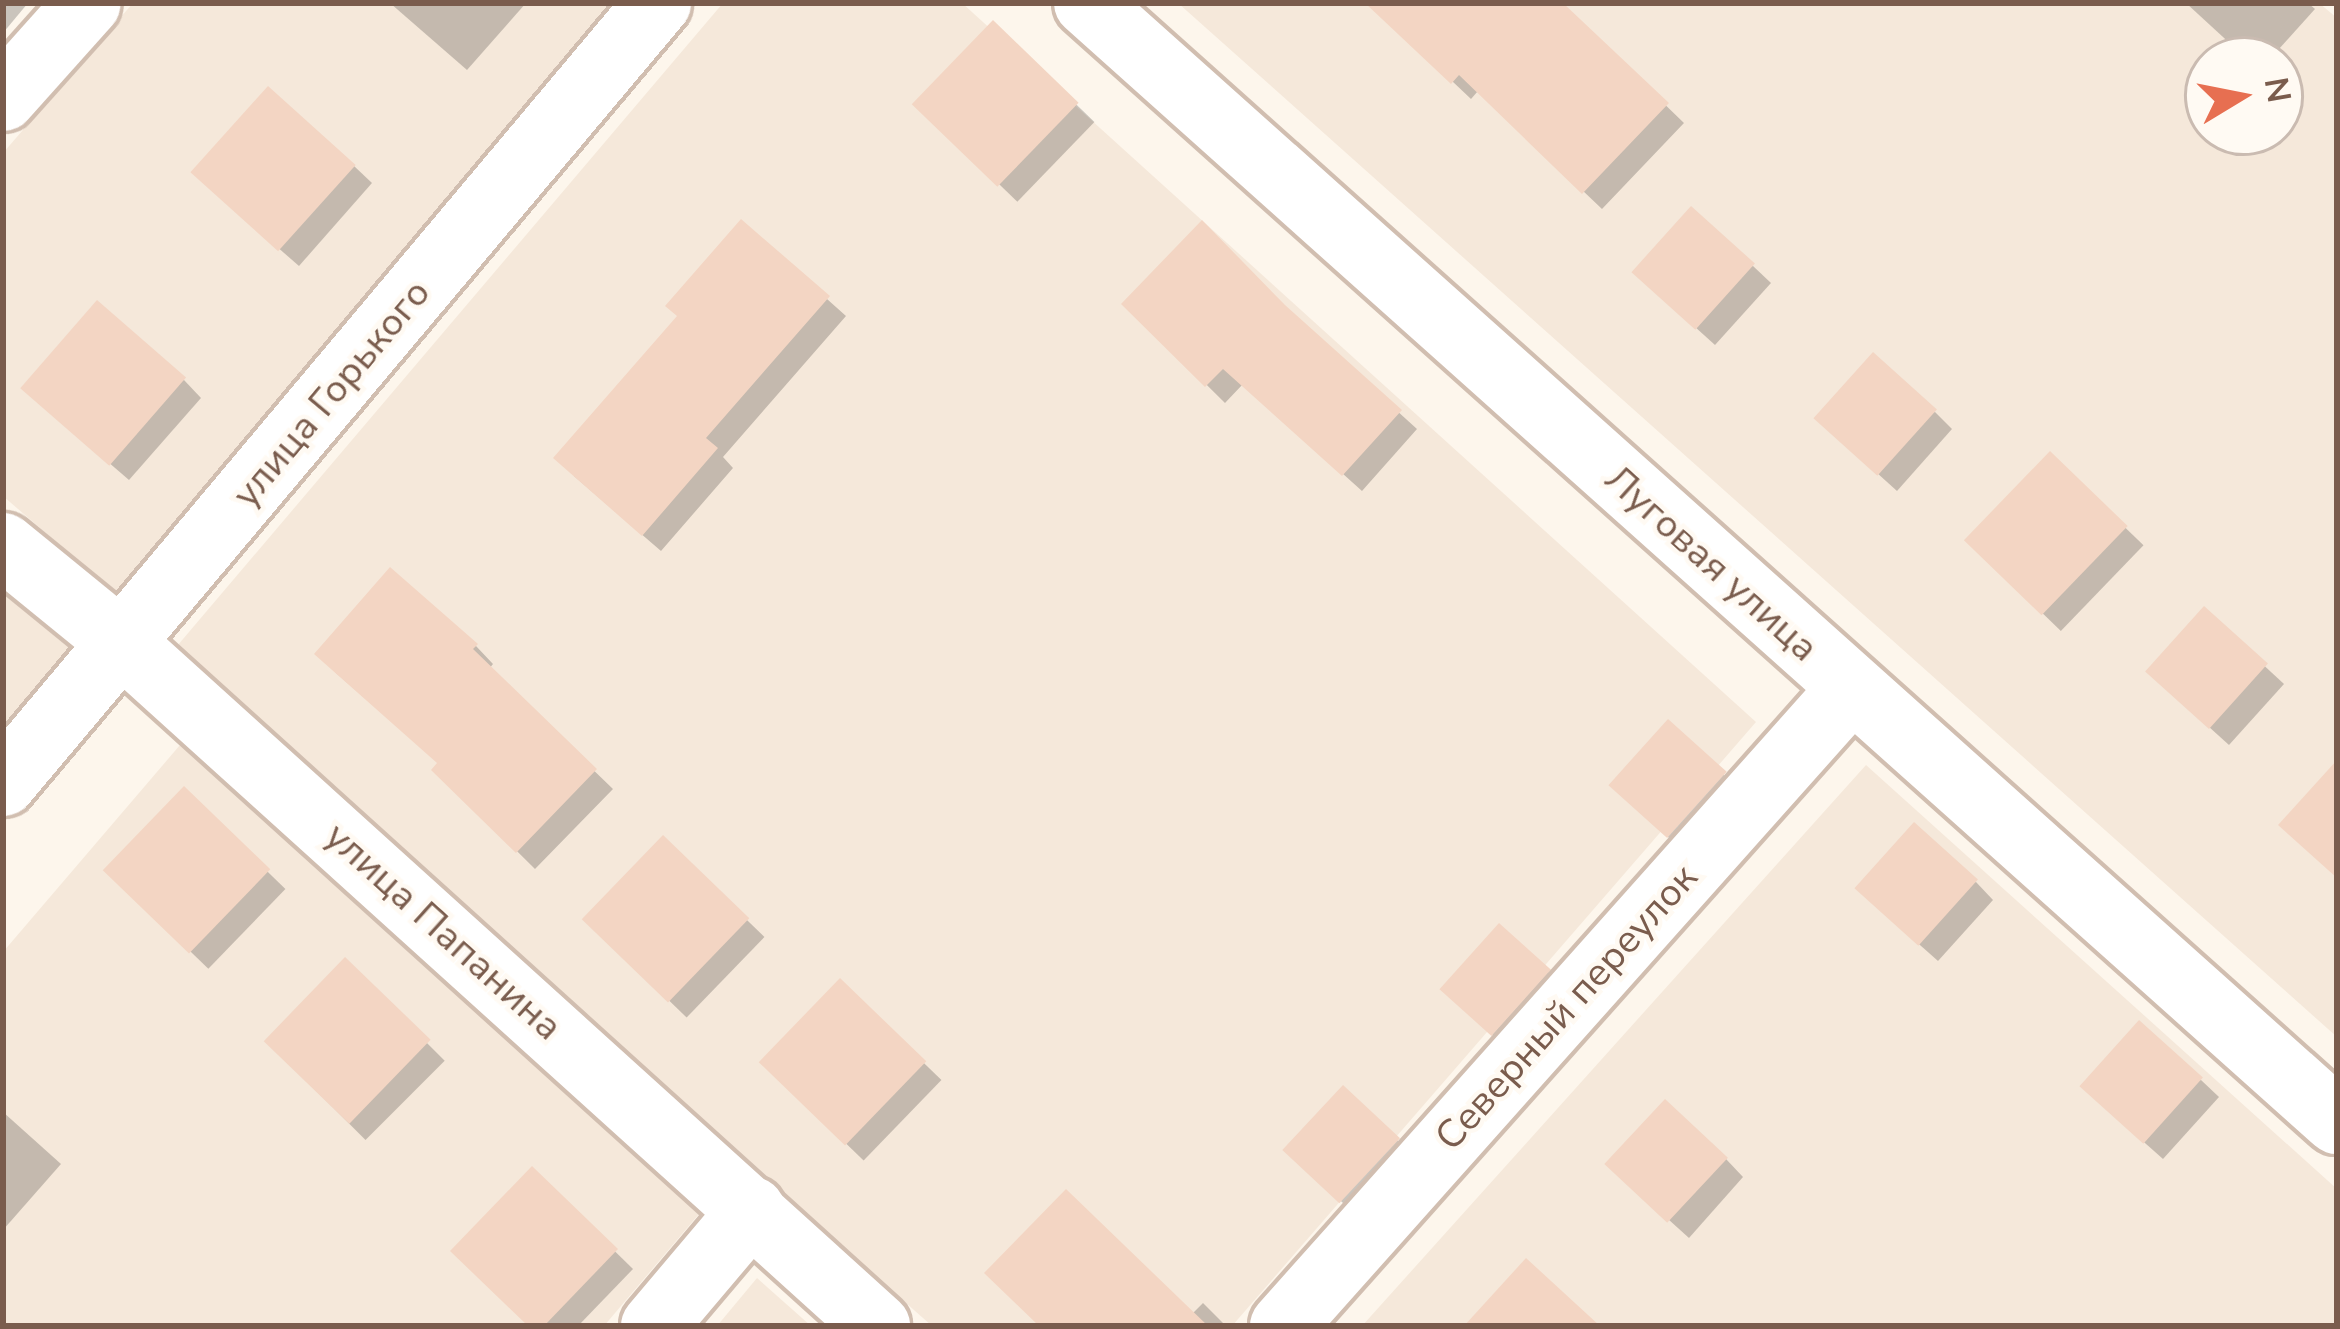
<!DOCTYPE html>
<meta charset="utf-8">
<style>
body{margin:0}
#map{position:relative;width:2340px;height:1329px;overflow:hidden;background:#fdf6ec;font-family:"Nunito Sans",sans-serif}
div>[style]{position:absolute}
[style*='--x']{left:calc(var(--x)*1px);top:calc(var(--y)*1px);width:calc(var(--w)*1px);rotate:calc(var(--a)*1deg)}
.residential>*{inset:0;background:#f5e8da}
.shadow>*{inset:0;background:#0003;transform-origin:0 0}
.building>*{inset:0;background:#f3d5c3;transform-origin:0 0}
.roads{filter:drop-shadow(3px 0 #d1beb0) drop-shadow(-3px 0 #d1beb0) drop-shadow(0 3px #d1beb0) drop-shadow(0 -3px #d1beb0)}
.street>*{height:66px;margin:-33px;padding:0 33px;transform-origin:33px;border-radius:33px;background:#fff}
.secondary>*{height:66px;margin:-33px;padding:0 33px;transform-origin:33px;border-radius:33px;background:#fff}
span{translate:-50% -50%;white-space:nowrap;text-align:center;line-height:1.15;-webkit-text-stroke:9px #fffaf3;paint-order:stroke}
.street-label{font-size:39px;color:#7a5c4d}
.frame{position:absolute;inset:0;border:6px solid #7a5c4d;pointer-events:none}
.north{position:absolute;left:2184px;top:36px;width:120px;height:120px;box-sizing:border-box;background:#fffaf3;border:3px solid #cabbb1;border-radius:50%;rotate:80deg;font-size:33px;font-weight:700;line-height:48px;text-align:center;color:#7a5c4d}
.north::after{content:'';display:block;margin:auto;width:42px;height:54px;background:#e76f51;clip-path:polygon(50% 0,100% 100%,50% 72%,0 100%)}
</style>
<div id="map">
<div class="residential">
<i style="clip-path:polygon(133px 3px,629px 3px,121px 598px,3px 496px,3px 153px)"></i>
<i style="clip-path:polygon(723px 3px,962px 3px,1756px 722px,1232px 1326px,932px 1326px,172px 652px)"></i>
<i style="clip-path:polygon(evenodd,1178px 3px,2319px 3px,2337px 18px,2337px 1037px,1178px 3px,2208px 60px,2280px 60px,2280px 132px,2208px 132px,2208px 60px)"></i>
<i style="clip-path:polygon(3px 584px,123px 685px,3px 817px)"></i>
<i style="clip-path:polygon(186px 738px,699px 1214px,604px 1326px,3px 1326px,3px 952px)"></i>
<i style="clip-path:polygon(1866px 765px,2337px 1189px,2337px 1326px,1362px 1326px)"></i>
<i style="clip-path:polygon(757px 1278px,811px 1326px,717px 1326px)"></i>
</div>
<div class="shadow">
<i style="clip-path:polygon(3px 3px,28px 3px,3px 33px)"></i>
<i style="clip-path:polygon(390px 3px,526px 3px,467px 70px)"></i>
<i style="clip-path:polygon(1382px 3px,1543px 3px,1590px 32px,1684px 123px,1602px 209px,1478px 91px,1471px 99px,1376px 9px)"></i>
<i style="clip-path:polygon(2186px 3px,2308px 3px,2315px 9px,2269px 60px,2248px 60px)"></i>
<i style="left:993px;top:24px;width:141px;height:111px;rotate:44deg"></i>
<i style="clip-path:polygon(354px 166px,372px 183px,299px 266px,213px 191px)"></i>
<i style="clip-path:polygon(742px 223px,846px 316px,723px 457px,733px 468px,661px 551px,574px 476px)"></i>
<i style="clip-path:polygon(1753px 266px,1771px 283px,1715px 345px,1653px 289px)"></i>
<i style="clip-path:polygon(1125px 304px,1287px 311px,1417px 429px,1362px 491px,1243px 384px,1225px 403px)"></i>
<i style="clip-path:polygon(184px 380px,201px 398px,129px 480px,42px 405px)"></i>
<i style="clip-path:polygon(1935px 412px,1952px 429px,1897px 491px,1835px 435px)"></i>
<i style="left:2050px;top:455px;width:130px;height:119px;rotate:44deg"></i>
<i style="clip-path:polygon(2204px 610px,2284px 684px,2229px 745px,2167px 689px)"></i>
<i style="clip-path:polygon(476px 646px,493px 664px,489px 669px,613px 789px,535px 869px,435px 770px,440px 764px,335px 672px)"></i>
<i style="clip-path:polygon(1668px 724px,1742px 792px,1687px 854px,1630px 803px)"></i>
<i style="left:184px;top:791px;width:141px;height:111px;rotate:44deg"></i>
<i style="left:663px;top:839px;width:141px;height:112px;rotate:44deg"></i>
<i style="clip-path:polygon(1976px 882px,1993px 900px,1938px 961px,1876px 906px)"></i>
<i style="left:345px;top:961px;width:141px;height:112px;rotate:45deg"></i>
<i style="clip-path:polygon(1548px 972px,1566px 989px,1511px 1051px,1461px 1007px)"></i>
<i style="left:840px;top:982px;width:141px;height:112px;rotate:44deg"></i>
<i style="clip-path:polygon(2201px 1080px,2219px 1097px,2163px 1159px,2101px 1104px)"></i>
<i style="clip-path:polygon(1343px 1089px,1416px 1158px,1361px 1219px,1305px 1169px)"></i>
<i style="clip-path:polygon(3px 1112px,61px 1164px,3px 1230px)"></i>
<i style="clip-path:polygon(1726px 1159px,1743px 1177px,1689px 1238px,1627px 1182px)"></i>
<i style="clip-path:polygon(532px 1170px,633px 1269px,578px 1326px,532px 1326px)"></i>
<i style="clip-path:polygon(1203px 1303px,1226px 1326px,1043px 1326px,1192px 1314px)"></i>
</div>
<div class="building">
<i style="clip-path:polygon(1365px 3px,1563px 3px,1669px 103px,1582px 194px,1459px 75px,1451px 84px)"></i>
<i style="left:993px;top:20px;width:119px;height:117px;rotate:44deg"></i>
<i style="left:268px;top:86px;width:118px;height:116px;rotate:42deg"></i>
<i style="left:1691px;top:206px;width:86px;height:89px;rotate:42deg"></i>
<i style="clip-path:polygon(741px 219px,830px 296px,706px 438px,718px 448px,642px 536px,553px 458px,677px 316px,665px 306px)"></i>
<i style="clip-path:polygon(1202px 220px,1285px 305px,1402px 410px,1342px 476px,1223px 369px,1205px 387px,1121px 304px)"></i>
<i style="left:97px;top:300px;width:118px;height:117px;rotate:41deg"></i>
<i style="left:1873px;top:352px;width:86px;height:89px;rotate:42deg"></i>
<i style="left:2050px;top:451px;width:108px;height:124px;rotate:44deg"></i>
<i style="clip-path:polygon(390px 567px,478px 644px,473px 649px,597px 769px,516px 853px,431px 770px,437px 763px,314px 654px)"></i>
<i style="left:2204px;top:606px;width:86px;height:88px;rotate:42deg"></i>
<i style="left:1668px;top:719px;width:79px;height:89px;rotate:42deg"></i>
<i style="clip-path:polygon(2337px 760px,2337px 878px,2278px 825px)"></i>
<i style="left:184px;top:786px;width:120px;height:117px;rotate:44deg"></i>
<i style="left:1914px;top:822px;width:86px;height:89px;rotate:42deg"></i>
<i style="left:663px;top:835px;width:120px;height:117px;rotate:44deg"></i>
<i style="left:1499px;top:923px;width:70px;height:89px;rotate:42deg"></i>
<i style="left:345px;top:957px;width:119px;height:117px;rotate:44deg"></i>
<i style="left:840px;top:978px;width:120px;height:117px;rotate:44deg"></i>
<i style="left:2139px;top:1020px;width:86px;height:89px;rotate:42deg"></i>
<i style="left:1343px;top:1085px;width:78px;height:89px;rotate:43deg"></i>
<i style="left:1665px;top:1099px;width:86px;height:89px;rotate:43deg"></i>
<i style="clip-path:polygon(532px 1166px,618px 1249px,544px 1326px,528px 1326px,450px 1251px)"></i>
<i style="clip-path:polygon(1066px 1189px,1208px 1326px,1039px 1326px,984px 1273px)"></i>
<i style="clip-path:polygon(1526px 1258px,1600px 1326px,1464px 1326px)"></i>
</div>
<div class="roads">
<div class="street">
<i style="--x:3;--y:98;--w:127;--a:-48.2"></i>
<i style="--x:3;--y:546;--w:155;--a:39.2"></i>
<i style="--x:123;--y:644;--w:1017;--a:42.13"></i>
<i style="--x:3;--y:783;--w:1019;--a:-49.98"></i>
<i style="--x:654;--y:1326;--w:152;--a:-49.8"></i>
<i style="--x:1283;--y:1326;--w:853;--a:-48.28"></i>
</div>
<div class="secondary">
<i style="--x:1087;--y:3;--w:1677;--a:41.81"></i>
</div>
</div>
<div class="street-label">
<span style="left:332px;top:394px;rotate:-50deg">улица Горького</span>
<span style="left:1711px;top:564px;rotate:42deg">Луговая улица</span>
<span style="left:443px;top:932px;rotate:42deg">улица Папанина</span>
<span style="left:1567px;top:1008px;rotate:-48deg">Северный переулок</span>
</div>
<div class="frame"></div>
<div class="north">N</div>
</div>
